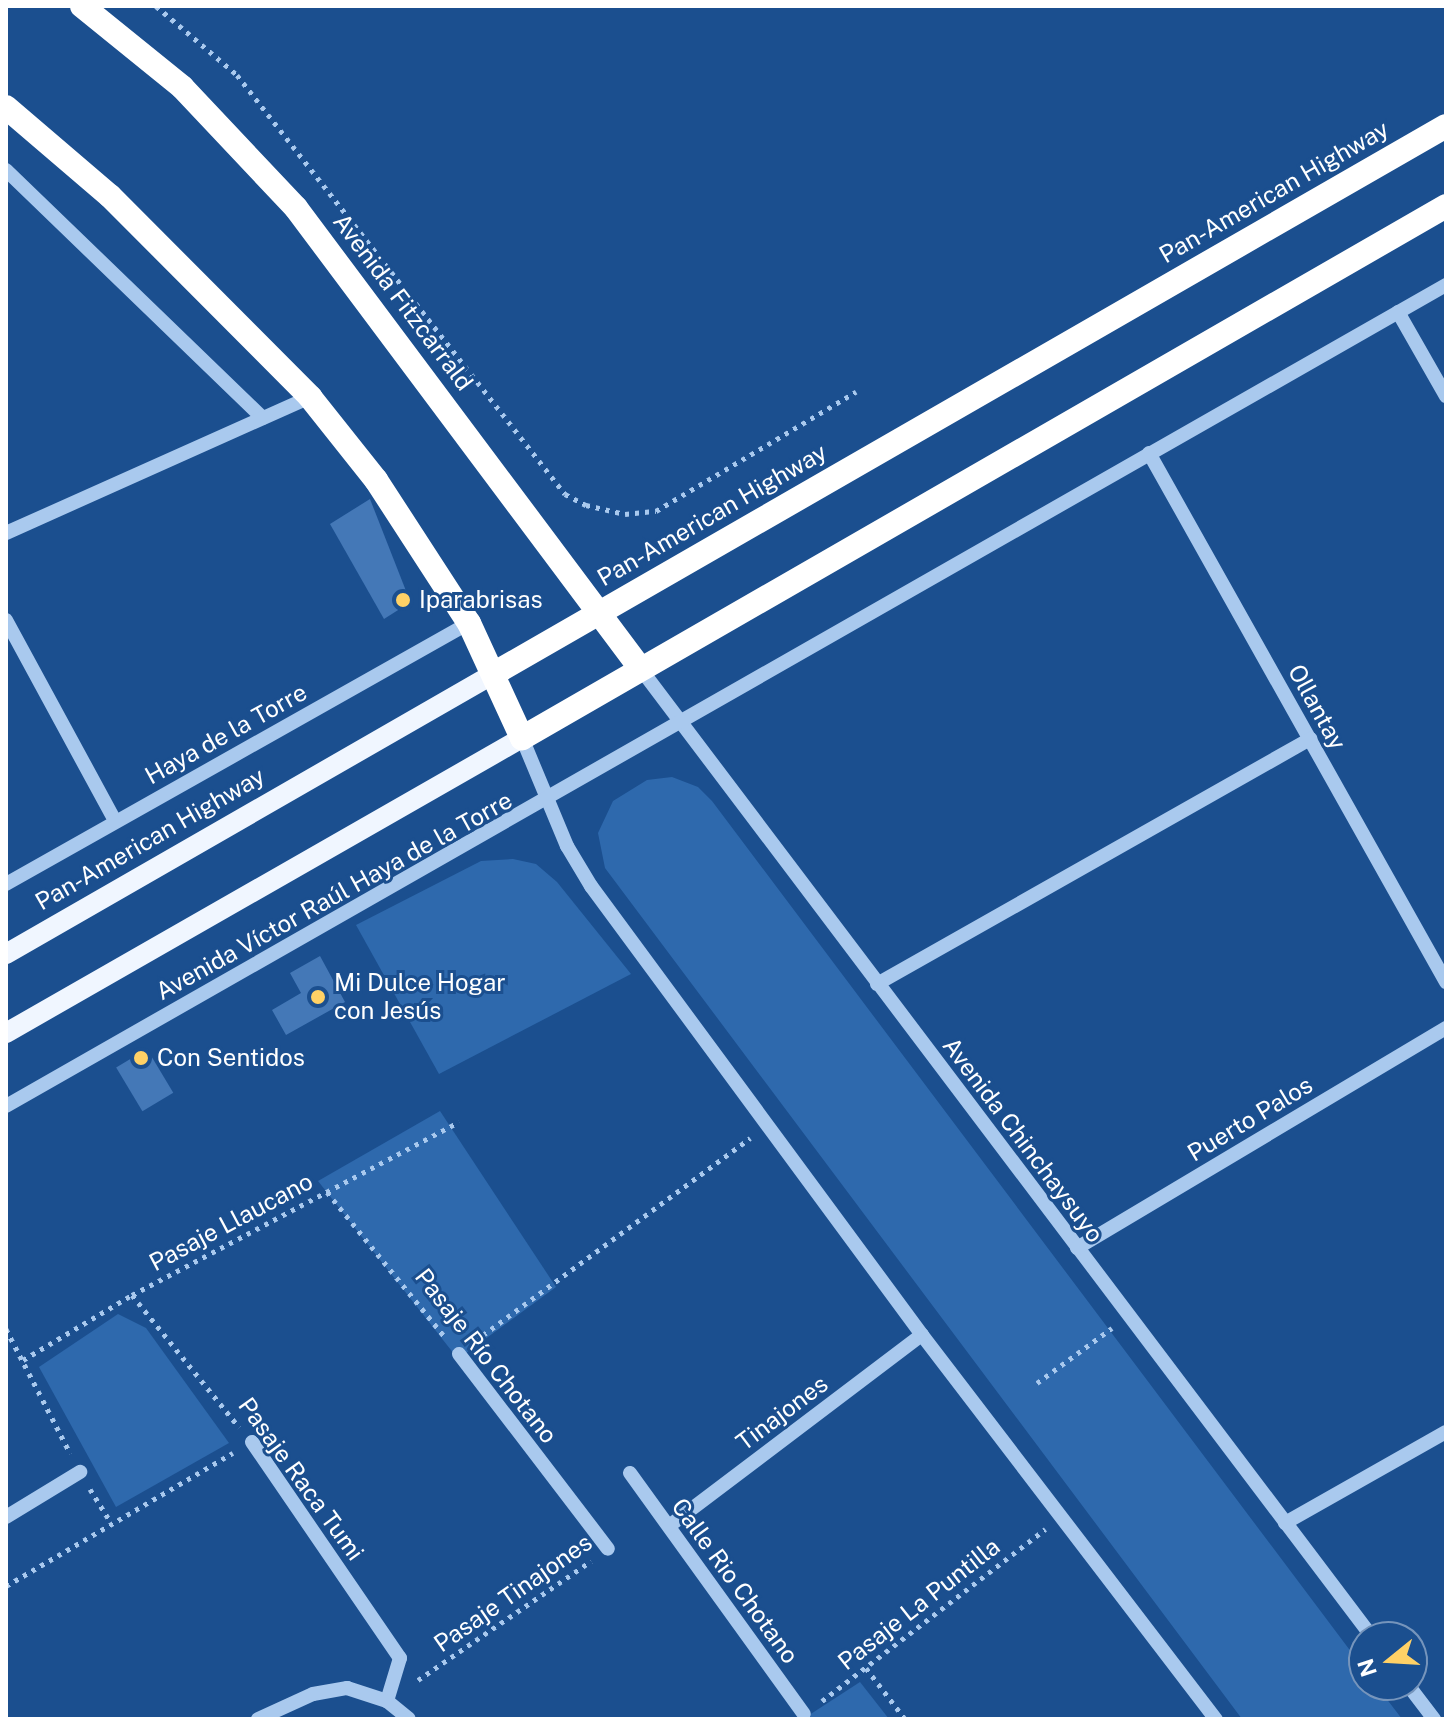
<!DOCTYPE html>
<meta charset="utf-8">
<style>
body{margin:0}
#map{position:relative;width:1452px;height:1725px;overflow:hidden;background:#1b4f8f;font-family:"Public Sans",sans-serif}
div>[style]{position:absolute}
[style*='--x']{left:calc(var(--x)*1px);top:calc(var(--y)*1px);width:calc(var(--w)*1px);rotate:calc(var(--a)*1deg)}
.green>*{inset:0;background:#2e69ad}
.building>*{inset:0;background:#4478b7;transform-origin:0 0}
.path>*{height:5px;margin-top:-2.5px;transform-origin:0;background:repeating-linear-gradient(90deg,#a9c9ee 0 4px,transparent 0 10px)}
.minor>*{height:14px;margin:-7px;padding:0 7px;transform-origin:7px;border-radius:7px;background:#a9c9ee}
.major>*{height:20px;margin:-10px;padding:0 10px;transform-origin:10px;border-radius:10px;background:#f0f6ff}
.highway>*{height:24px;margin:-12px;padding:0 12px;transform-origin:12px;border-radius:12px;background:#fff}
.dots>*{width:22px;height:22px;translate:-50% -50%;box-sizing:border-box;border:4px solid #1b4f8f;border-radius:50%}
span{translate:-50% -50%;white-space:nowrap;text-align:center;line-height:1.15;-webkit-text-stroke:6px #1b4f8f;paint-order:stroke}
.street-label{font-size:24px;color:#fff}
.poi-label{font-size:24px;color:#fff}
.left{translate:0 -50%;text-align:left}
.frame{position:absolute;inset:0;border:8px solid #fff;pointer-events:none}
.north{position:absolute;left:1348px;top:1621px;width:80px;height:80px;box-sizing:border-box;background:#1b4f8f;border:2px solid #7695bc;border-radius:50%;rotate:252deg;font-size:22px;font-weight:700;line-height:32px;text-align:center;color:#fff}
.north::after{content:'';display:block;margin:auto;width:28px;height:36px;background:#ffd166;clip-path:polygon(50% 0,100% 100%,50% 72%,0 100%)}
</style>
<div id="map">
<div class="green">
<i style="clip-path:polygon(672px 777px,698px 787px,712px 801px,1364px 1669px,1364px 1685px,1376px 1685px,1402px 1719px,1242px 1719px,605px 868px,598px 833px,613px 801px,647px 780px)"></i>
<i style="clip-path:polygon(513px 859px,536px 864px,557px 882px,631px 974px,439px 1074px,356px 925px,481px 861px)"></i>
<i style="clip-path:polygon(440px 1111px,556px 1287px,458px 1359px,318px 1181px)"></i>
<i style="clip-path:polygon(118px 1314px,146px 1328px,229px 1443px,116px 1507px,39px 1367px)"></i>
<i style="clip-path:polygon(860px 1682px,889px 1719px,803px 1719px)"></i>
</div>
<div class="building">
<i style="clip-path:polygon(370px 499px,408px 596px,406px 605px,384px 619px,330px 524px)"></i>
<i style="clip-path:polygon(320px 956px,345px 1002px,286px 1035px,272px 1010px,301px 993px,290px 973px)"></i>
<i style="left:147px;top:1049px;width:51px;height:36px;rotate:59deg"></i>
</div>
<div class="path">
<i style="--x:156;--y:6;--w:106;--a:40.4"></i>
<i style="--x:237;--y:75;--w:532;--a:51.95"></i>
<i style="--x:565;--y:494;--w:24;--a:28"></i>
<i style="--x:586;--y:505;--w:40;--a:13"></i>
<i style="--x:625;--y:514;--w:31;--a:-6"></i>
<i style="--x:656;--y:511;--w:233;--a:-30.8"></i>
<i style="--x:327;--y:1192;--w:187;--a:50.9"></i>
<i style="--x:132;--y:1295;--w:170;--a:51"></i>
<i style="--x:6;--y:1329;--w:140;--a:62.7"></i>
<i style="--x:475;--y:1341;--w:342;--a:-36.4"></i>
<i style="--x:23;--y:1360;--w:127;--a:-30.8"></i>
<i style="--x:132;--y:1295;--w:370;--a:-27.9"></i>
<i style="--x:1037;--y:1383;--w:93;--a:-36.3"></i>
<i style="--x:90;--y:1489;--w:39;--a:58"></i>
<i style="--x:6;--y:1586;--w:263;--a:-30.4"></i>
<i style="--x:866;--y:1668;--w:64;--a:52.6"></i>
<i style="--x:418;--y:1680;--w:210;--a:-34.5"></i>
<i style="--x:822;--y:1701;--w:282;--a:-37.6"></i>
</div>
<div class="minor">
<i style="--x:6;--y:170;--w:357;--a:44"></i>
<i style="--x:1398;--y:312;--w:97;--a:60.3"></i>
<i style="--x:1149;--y:453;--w:607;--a:60.69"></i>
<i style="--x:6;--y:533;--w:333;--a:-24.1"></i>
<i style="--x:6;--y:620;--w:229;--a:61.5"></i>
<i style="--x:640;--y:668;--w:1214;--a:52.93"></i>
<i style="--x:522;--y:738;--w:117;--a:67.4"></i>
<i style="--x:567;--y:846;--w:47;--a:59"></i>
<i style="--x:591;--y:886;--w:558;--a:53.6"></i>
<i style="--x:922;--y:1335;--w:484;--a:52.6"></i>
<i style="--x:6;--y:884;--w:531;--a:-29.41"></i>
<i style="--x:877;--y:984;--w:498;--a:-29.5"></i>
<i style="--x:6;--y:1106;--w:1658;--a:-29.69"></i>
<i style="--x:1077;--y:1248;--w:430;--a:-30.8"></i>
<i style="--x:459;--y:1354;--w:245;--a:52.6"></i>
<i style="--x:252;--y:1442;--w:262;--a:55.6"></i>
<i style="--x:400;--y:1658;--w:45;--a:106.8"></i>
<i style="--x:630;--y:1473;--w:297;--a:54.2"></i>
<i style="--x:6;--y:1517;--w:87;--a:-31.3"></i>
<i style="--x:1285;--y:1523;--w:185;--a:-29.5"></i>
<i style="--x:669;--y:1526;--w:317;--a:-37.1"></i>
<i style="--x:1408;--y:1685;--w:43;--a:52.6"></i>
<i style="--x:258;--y:1719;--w:60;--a:-24.4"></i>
<i style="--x:313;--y:1694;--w:35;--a:-10"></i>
<i style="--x:347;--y:1688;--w:42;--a:18"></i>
<i style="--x:387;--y:1701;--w:28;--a:39"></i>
</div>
<div class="major">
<i style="--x:6;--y:954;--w:564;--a:-29.88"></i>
<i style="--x:6;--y:1033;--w:594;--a:-29.76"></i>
</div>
<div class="highway">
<i style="--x:82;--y:6;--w:129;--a:39"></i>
<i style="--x:182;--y:87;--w:166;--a:46.7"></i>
<i style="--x:296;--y:208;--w:574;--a:53.21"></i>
<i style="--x:6;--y:107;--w:137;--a:40.6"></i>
<i style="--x:110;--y:196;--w:284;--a:45.1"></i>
<i style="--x:310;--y:397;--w:106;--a:51.5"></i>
<i style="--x:376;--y:480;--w:171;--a:57"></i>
<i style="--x:469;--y:623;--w:127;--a:65.3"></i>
<i style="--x:522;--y:738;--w:1066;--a:-29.93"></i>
<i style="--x:495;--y:673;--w:1097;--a:-29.91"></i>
</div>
<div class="dots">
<i style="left:403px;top:600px;background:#ffd166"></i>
<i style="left:318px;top:997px;background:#ffd166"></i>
<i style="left:141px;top:1058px;background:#ffd166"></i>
</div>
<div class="street-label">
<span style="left:1274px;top:192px;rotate:-30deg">Pan-American Highway</span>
<span style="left:403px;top:302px;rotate:53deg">Avenida Fitzcarrald</span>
<span style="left:712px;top:515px;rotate:-30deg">Pan-American Highway</span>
<span style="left:1317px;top:707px;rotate:61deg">Ollantay</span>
<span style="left:226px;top:734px;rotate:-29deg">Haya de la Torre</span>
<span style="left:150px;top:839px;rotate:-30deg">Pan-American Highway</span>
<span style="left:334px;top:896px;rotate:-29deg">Avenida Víctor Raúl Haya de la Torre</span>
<span style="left:1250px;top:1119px;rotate:-31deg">Puerto Palos</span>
<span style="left:1023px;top:1140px;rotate:53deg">Avenida Chinchaysuyo</span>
<span style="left:231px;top:1222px;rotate:-28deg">Pasaje Llaucano</span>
<span style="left:486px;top:1356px;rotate:52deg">Pasaje Río Chotano</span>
<span style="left:782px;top:1413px;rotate:-37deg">Tinajones</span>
<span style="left:301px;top:1479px;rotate:54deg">Pasaje Raca Tumi</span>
<span style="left:735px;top:1581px;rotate:54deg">Calle Rio Chotano</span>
<span style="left:513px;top:1593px;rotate:-35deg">Pasaje Tinajones</span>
<span style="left:919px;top:1604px;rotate:-38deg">Pasaje La Puntilla</span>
</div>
<div class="poi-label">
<span class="left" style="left:419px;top:600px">Iparabrisas</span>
<span class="left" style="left:334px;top:997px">Mi Dulce Hogar<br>con Jesús</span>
<span class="left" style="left:157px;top:1058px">Con Sentidos</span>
</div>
<div class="frame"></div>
<div class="north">N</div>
</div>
